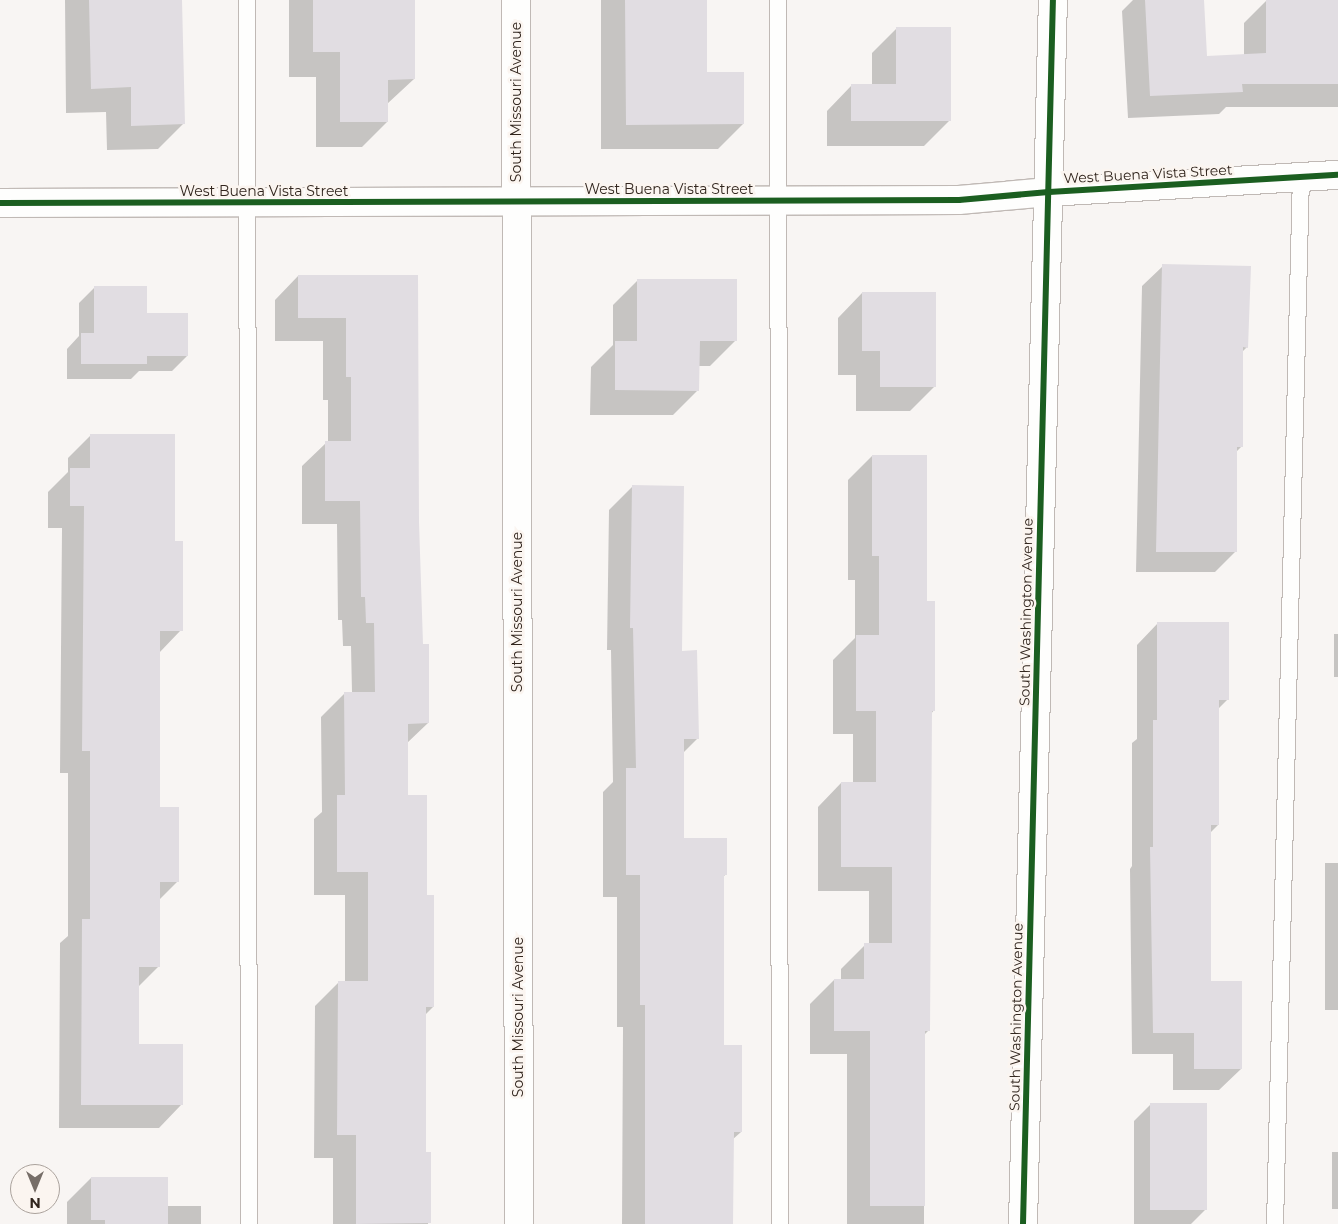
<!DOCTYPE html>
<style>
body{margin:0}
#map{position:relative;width:1338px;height:1224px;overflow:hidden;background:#f8f5f3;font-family:Montserrat,sans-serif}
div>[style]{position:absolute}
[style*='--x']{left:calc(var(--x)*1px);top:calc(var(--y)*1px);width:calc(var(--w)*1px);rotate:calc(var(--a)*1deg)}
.shadow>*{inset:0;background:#0003;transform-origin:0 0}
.building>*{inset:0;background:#e1dde2;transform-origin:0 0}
.roads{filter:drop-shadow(1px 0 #c0b9b5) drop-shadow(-1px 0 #c0b9b5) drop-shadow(0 1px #c0b9b5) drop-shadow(0 -1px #c0b9b5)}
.lane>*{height:16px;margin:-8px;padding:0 8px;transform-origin:8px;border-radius:8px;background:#fefefd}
.street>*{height:28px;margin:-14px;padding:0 14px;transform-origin:14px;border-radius:14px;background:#fefefd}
.secondary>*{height:28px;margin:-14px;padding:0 14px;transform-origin:14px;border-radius:14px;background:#fefefd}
.cycleway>*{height:6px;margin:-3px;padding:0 3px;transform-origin:3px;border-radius:3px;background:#1b5e20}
span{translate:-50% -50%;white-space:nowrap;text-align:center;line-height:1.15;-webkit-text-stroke:5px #fbf5f0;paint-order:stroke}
.street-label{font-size:14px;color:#31251d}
.north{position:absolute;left:10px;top:1164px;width:50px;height:50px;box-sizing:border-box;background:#fbf5f0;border:1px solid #aaa29c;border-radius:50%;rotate:180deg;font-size:14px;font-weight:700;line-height:20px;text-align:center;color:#31251d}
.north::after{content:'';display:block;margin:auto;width:18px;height:22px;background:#776e68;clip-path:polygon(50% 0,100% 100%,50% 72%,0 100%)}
</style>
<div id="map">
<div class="shadow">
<i style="clip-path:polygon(65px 0,181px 0,183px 124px,158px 149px,107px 150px,106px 112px,66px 113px)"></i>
<i style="clip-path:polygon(289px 0,414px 0,414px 79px,387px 104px,387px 122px,362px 147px,316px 147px,316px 77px,289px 77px)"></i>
<i style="clip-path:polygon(601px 0,706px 0,706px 74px,743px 124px,718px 149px,601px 149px)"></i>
<i style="clip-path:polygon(1133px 0,1203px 0,1206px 57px,1244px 55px,1244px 23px,1266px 1px,1338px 1px,1338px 107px,1226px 107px,1219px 114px,1128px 118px,1122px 11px)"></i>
<i style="clip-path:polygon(897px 28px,949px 121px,924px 146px,827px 146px,827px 111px,851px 86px,872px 86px,872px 53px)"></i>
<i style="clip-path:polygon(1163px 266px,1247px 347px,1242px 352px,1242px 446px,1235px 453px,1235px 552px,1215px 572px,1136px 572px,1142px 286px)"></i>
<i style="clip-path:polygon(298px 276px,416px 276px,418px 522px,421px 645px,428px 723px,406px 744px,406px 796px,426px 897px,433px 1007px,425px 1015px,425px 1153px,428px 1224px,333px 1224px,333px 1158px,314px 1158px,315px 1006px,339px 982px,345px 982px,345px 895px,314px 895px,314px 819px,322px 812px,321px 717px,345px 693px,352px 693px,351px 646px,343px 646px,342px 620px,338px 620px,337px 524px,302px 524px,302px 466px,326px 443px,328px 443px,328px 400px,323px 400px,323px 341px,275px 341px,275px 300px)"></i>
<i style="clip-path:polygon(638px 280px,735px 341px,710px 366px,698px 366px,698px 390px,673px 415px,590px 415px,591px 367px,613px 345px,613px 305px)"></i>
<i style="clip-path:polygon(94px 288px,146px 314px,187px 356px,172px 371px,139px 371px,131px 379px,67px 379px,67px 349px,79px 336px,79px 303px)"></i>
<i style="clip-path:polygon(862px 293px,935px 386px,910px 411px,856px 411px,856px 375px,838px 375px,838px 318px)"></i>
<i style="clip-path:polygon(90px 436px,174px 542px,181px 630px,159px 653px,159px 808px,178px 881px,159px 900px,159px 966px,138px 987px,138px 1045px,181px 1105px,159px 1128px,59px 1128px,60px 943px,68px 936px,68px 773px,60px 773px,62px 528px,48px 528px,48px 492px,68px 472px,68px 458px)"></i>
<i style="clip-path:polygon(872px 456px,926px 603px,934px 710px,931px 714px,928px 1031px,924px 1035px,924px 1224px,847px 1224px,847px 1054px,810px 1054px,810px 1004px,834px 980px,841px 980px,841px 969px,865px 945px,869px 945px,869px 891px,818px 891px,818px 807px,841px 783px,853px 783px,853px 734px,833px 734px,833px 660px,855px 638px,855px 580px,848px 580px,848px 480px)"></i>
<i style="clip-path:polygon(633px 486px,681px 652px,698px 738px,682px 754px,682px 839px,726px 874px,723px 877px,723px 1047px,741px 1132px,732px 1140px,732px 1224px,622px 1224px,623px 1027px,617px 1027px,617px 897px,603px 897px,603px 792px,613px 782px,611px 650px,607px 650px,609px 510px)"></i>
<i style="clip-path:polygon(1158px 623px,1228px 699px,1218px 709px,1218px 825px,1210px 833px,1210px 982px,1241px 1069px,1219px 1090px,1173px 1090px,1173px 1054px,1132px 1054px,1130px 869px,1132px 866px,1132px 743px,1137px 739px,1137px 645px)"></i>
<i style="left:1338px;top:634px;width:43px;height:4px;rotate:90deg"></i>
<i style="left:1338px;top:863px;width:147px;height:13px;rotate:90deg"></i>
<i style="clip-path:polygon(1151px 1104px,1205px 1210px,1191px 1224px,1134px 1224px,1134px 1121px)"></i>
<i style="left:1338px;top:1152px;width:57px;height:6px;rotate:90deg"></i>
<i style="clip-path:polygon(91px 1178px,167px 1206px,201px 1206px,201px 1224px,67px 1224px,67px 1202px)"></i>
</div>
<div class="building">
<i style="clip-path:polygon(89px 0,182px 0,185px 124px,131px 126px,131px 87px,91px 89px)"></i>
<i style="clip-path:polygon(313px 0,415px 0,415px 79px,388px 80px,388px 122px,340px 122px,340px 52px,313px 52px)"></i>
<i style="clip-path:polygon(625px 0,707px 0,707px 72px,744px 72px,744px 124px,626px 125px)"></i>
<i style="clip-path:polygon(1145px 0,1204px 0,1207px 56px,1266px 53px,1266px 0,1338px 0,1338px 84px,1242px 84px,1243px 92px,1150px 96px)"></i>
<i style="clip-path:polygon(896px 27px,951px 27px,951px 121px,851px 121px,851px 84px,896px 84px)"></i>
<i style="clip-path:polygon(1162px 264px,1251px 266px,1248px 348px,1243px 347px,1243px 447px,1237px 447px,1237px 552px,1156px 552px)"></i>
<i style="clip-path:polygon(298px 275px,418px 275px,419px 522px,423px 644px,429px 644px,429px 723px,408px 724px,408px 795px,427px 795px,427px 895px,434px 895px,434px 1007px,426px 1007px,426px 1152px,431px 1152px,431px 1223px,356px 1224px,356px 1135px,337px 1135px,338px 981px,368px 981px,368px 872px,337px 872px,337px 795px,345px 795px,344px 692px,375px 692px,374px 623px,366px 623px,365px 597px,361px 597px,360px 501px,325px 501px,325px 441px,351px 441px,351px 377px,346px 377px,346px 318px,298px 318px)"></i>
<i style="clip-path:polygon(637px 279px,737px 279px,737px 341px,700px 341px,699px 391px,615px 390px,615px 341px,637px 341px)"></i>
<i style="clip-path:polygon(94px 286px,147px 286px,147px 313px,188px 313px,188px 356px,147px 356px,147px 364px,81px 364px,81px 333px,94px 333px)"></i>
<i style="clip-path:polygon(862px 292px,936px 292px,936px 387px,880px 387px,880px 351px,862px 351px)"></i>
<i style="clip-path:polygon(90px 434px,175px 434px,175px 541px,183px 541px,183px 631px,160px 631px,160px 807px,179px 807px,179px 882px,160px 882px,160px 967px,139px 967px,139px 1044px,183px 1044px,183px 1105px,81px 1105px,82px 919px,90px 919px,90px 751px,82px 751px,84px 506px,70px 506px,70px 468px,90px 468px)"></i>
<i style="clip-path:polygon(872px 455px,927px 455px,927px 601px,935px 601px,935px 711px,932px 711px,930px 1031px,925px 1031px,925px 1206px,870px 1206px,870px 1031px,834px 1031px,834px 979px,864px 979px,864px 943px,892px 943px,892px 867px,841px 867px,841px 782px,876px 782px,876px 711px,856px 711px,856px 635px,879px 635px,879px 556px,872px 556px)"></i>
<i style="clip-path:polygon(632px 485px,684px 486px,682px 651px,697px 650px,699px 739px,684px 739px,684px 838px,727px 838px,727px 875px,724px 875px,724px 1045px,742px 1045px,742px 1132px,734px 1132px,733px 1224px,645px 1224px,645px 1005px,640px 1005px,640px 875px,626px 875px,626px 768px,636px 768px,633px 628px,630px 628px)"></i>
<i style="clip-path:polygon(1157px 622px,1229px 622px,1229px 700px,1219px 700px,1219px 825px,1211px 825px,1211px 981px,1242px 981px,1242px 1069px,1194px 1069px,1194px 1033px,1153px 1033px,1150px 847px,1153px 847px,1153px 720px,1157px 720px)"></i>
<i style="left:1150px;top:1103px;width:57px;height:107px"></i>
<i style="clip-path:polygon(91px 1177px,168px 1177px,168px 1224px,105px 1224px,105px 1220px,91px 1220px)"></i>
</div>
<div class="roads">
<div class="lane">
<i style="--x:247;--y:0;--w:1224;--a:89.91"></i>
<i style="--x:778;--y:0;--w:1224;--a:89.91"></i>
<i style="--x:1275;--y:1224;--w:1046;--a:-88.58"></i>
</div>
<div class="street">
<i style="--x:516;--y:0;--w:1224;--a:89.86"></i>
<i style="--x:0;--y:203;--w:959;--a:-0.18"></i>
<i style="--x:959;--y:200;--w:90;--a:-5.1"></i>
<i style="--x:1049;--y:192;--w:289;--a:-3.4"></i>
</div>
<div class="secondary">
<i style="--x:1023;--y:1224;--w:1224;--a:-88.6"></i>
</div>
</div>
<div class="cycleway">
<i style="--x:0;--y:203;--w:959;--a:-0.18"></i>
<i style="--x:959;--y:200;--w:90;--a:-5.1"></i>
<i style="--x:1049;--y:192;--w:289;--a:-3.4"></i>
<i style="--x:1023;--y:1224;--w:1224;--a:-88.6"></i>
</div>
<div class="street-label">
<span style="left:516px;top:102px;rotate:-90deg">South Missouri Avenue</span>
<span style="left:1148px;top:174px;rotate:-3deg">West Buena Vista Street</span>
<span style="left:669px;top:189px">West Buena Vista Street</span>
<span style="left:264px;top:191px">West Buena Vista Street</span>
<span style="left:517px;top:612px;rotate:-90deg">South Missouri Avenue</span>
<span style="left:1026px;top:612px;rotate:-89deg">South Washington Avenue</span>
<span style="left:518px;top:1017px;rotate:-90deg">South Missouri Avenue</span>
<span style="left:1016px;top:1017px;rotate:-89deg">South Washington Avenue</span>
</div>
<div class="north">N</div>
</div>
